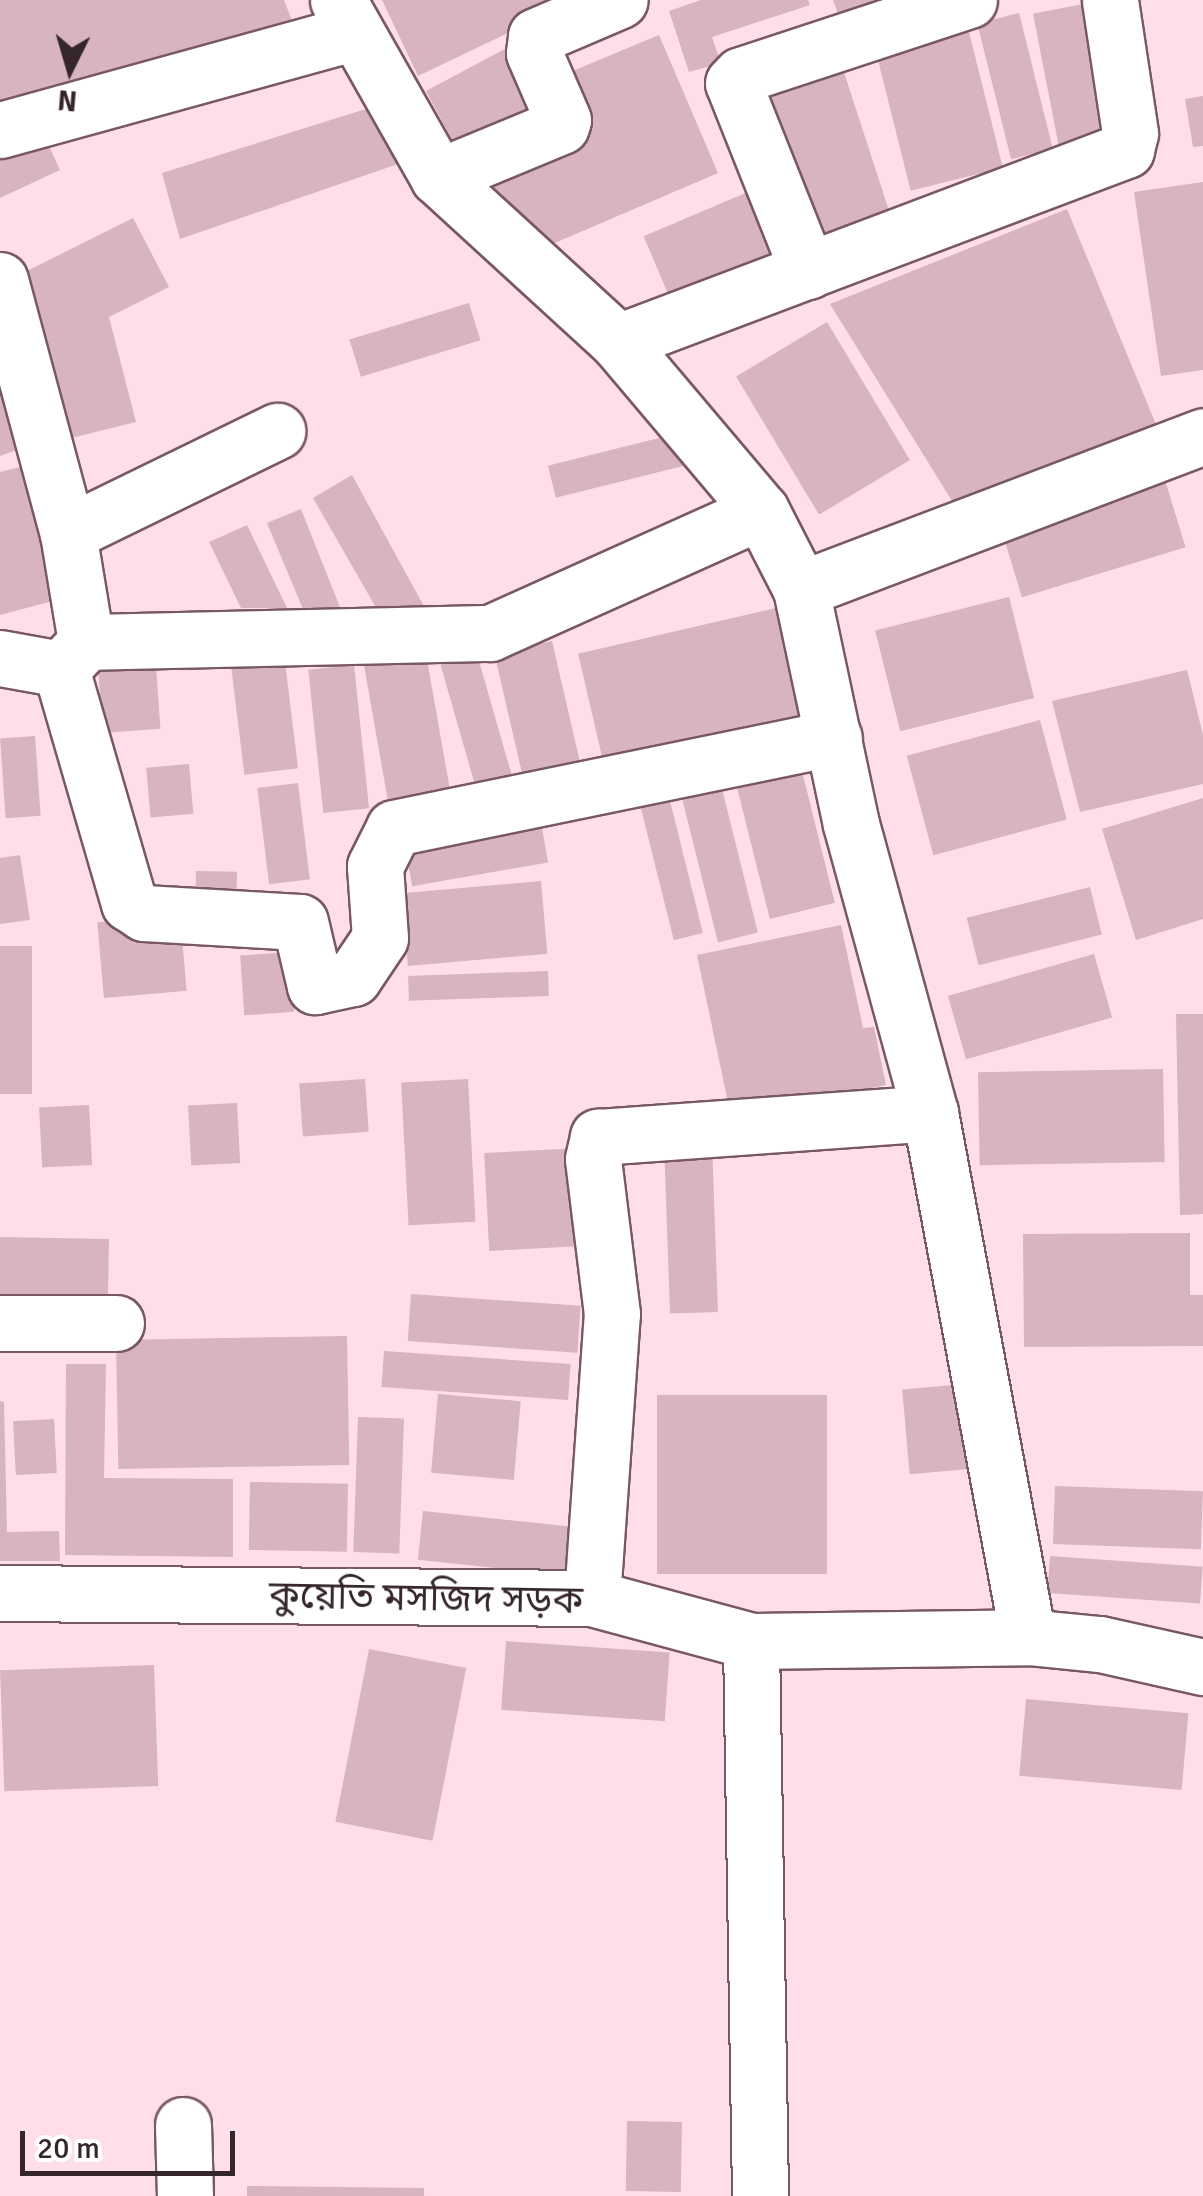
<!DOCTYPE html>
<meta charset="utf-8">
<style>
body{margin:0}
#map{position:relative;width:1203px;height:2196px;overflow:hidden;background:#fddee9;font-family:Signika,"Noto Sans Bengali",sans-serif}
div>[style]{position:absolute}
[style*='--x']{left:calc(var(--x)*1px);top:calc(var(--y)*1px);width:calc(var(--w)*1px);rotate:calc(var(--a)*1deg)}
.building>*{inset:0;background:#d8b3c1;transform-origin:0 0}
.roads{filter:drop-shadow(2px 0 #795865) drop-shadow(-2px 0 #795865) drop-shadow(0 2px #795865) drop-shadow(0 -2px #795865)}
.minor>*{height:55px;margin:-27.5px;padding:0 27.5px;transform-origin:27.5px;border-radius:27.5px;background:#fff}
span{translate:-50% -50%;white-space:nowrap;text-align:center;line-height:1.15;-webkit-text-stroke:9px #fff;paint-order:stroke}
.street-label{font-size:38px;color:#34262b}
.north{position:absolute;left:20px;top:20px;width:100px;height:100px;-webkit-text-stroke:8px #fff;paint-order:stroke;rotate:185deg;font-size:28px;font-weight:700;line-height:40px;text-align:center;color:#34262b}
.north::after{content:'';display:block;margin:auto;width:35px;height:45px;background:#34262b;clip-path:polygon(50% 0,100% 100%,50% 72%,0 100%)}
.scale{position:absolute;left:20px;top:2131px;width:215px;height:45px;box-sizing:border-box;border:5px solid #34262b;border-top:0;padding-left:12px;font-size:30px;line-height:35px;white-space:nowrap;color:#34262b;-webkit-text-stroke:8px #fff;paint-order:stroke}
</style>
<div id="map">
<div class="building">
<i style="clip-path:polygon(0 0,284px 0,296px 31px,0 116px)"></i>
<i style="clip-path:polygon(382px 0,577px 0,418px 76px)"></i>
<i style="clip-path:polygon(701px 0,808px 0,810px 5px,712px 37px,721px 63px,689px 72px,669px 11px)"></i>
<i style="clip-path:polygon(833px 0,910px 0,842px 25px)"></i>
<i style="left:1088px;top:3px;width:136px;height:56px;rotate:79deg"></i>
<i style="left:1019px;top:13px;width:140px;height:43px;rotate:76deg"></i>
<i style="left:968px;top:28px;width:144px;height:95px;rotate:76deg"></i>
<i style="clip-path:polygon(659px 35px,718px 173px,508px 263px,473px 185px,558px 77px)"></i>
<i style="left:516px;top:43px;width:67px;height:102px;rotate:62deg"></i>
<i style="left:842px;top:66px;width:160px;height:87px;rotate:72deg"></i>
<i style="clip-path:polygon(1203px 96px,1203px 146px,1193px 147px,1185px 99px)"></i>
<i style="clip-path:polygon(369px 108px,398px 164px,180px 239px,162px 173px)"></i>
<i style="clip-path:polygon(41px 129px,60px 170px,0 198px,0 148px)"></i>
<i style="clip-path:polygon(1203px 182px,1203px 370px,1161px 376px,1134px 192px)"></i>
<i style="left:755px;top:189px;width:73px;height:121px;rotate:67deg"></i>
<i style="clip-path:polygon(1067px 209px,1162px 439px,962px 517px,830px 304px)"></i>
<i style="clip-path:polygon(133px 218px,169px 287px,109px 317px,136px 422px,47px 444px,16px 316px,37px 310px,19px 275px)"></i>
<i style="left:469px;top:303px;width:39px;height:125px;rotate:73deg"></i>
<i style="left:827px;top:322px;width:161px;height:106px;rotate:59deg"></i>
<i style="clip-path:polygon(19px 382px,41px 441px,0 456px,0 388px)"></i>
<i style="left:675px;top:434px;width:33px;height:131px;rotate:76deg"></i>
<i style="clip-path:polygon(28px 465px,64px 598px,0 615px,0 472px)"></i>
<i style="left:1161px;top:467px;width:84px;height:171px;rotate:73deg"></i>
<i style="clip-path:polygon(352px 475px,432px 621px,382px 618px,313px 498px)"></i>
<i style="clip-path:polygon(301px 509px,343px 615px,305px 614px,267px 523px)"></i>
<i style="clip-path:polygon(247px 525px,287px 608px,241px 608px,209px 542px)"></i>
<i style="left:1009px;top:597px;width:104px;height:138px;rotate:76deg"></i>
<i style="left:776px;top:608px;width:118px;height:203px;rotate:77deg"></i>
<i style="left:552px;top:641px;width:133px;height:59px;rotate:77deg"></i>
<i style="left:284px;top:654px;width:115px;height:54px;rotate:83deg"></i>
<i style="left:426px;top:654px;width:145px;height:63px;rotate:80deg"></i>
<i style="left:477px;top:654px;width:135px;height:38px;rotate:74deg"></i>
<i style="left:354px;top:665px;width:144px;height:46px;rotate:84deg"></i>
<i style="left:156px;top:666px;width:63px;height:58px;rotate:86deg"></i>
<i style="clip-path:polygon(1187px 670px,1203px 735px,1203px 784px,1080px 812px,1052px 701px)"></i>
<i style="left:1040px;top:720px;width:103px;height:138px;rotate:75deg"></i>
<i style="left:35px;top:736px;width:80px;height:35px;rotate:86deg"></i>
<i style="left:189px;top:764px;width:50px;height:43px;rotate:85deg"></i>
<i style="left:801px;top:767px;width:140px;height:67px;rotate:76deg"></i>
<i style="left:298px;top:783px;width:97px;height:41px;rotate:83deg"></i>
<i style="left:722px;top:789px;width:148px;height:41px;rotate:76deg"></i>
<i style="clip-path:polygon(1203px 798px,1203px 919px,1136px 940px,1102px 829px)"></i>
<i style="left:670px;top:801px;width:136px;height:30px;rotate:76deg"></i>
<i style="left:541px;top:822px;width:41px;height:138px;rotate:80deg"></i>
<i style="clip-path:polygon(20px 855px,30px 920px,0 924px,0 858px)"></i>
<i style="left:196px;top:871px;width:41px;height:24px;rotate:1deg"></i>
<i style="left:541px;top:881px;width:73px;height:140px;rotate:85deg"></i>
<i style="left:1090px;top:887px;width:49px;height:127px;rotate:76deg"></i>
<i style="left:180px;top:915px;width:76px;height:83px;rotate:85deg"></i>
<i style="clip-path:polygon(841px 925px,863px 1028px,874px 1027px,886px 1085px,731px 1117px,697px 955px)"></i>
<i style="left:0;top:946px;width:32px;height:148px"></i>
<i style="left:290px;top:952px;width:60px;height:50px;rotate:86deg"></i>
<i style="left:1094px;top:954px;width:66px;height:152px;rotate:74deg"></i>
<i style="left:548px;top:971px;width:25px;height:140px;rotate:88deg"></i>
<i style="clip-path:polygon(1176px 1014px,1203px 1014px,1203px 1214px,1180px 1215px)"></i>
<i style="left:1163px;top:1069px;width:93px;height:185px;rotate:89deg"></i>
<i style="left:365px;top:1079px;width:53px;height:66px;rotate:86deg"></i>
<i style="left:468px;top:1079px;width:143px;height:67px;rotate:87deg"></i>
<i style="left:237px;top:1103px;width:60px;height:49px;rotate:87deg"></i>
<i style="left:89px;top:1105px;width:60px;height:50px;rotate:87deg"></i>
<i style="left:712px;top:1141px;width:171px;height:48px;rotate:88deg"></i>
<i style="left:581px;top:1148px;width:98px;height:97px;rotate:87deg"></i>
<i style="clip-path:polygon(1190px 1233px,1190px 1295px,1203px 1295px,1203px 1346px,1024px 1347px,1023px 1234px)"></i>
<i style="left:0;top:1237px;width:109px;height:71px;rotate:1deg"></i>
<i style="left:411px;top:1294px;width:170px;height:47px;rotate:4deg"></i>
<i style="left:347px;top:1336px;width:129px;height:231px;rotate:89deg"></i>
<i style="left:384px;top:1351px;width:187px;height:36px;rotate:4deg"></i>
<i style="clip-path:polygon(66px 1364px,106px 1364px,104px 1478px,233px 1479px,233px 1557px,65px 1555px)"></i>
<i style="left:965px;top:1384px;width:85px;height:63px;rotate:85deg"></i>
<i style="left:438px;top:1394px;width:83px;height:79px;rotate:5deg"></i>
<i style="left:657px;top:1395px;width:170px;height:179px"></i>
<i style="clip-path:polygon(0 1401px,4px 1402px,7px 1532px,59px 1531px,60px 1561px,0 1561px)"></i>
<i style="left:358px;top:1417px;width:46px;height:135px;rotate:2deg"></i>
<i style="left:54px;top:1419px;width:54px;height:41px;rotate:87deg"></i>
<i style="left:250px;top:1482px;width:98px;height:68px;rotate:1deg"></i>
<i style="left:1055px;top:1486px;width:148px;height:58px;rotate:2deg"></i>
<i style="left:423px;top:1511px;width:162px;height:49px;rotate:6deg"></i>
<i style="left:1050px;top:1556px;width:153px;height:37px;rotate:4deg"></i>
<i style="left:506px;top:1641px;width:164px;height:69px;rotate:4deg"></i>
<i style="left:369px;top:1649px;width:99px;height:176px;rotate:11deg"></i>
<i style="left:154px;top:1665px;width:121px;height:154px;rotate:88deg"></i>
<i style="left:1026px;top:1699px;width:163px;height:77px;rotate:5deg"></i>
<i style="left:627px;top:2121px;width:55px;height:70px;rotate:1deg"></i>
<i style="clip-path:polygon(247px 2186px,424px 2188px,424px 2196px,247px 2196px)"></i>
</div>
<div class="roads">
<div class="minor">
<i style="--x:338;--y:0;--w:203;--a:60.5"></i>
<i style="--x:438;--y:177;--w:244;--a:42.5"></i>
<i style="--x:618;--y:342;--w:221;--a:49.8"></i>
<i style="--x:761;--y:511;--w:88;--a:62.9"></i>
<i style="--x:801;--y:589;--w:240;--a:78"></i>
<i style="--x:851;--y:824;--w:300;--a:74.7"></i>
<i style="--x:930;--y:1113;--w:533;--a:79.41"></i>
<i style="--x:0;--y:130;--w:368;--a:-15.4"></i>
<i style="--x:438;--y:177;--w:133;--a:-22.5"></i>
<i style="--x:561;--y:126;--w:6;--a:-72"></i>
<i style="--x:563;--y:120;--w:73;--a:-113.4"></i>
<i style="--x:534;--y:53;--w:17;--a:-83"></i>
<i style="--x:536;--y:36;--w:91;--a:-23.2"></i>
<i style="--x:808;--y:271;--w:202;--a:-111.7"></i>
<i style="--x:733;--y:83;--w:11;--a:-45"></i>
<i style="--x:741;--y:75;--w:240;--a:-18.2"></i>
<i style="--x:0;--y:280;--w:262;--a:75"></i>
<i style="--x:68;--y:533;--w:110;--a:80.6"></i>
<i style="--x:618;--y:342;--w:543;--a:-20.7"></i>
<i style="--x:1126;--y:150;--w:17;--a:-77"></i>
<i style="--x:1130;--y:133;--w:134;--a:-98.6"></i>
<i style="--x:68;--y:533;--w:233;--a:-26"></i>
<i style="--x:801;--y:589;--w:430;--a:-20.8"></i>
<i style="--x:0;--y:658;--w:62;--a:10.2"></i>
<i style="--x:61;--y:669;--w:37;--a:-47"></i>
<i style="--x:86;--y:642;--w:404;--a:-1.3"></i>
<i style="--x:490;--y:633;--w:297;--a:-24.2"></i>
<i style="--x:61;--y:669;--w:244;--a:73.8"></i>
<i style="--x:129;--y:903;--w:18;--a:34"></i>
<i style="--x:144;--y:913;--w:156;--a:3.3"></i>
<i style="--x:300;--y:922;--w:66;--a:76.8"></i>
<i style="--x:315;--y:986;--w:39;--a:-12"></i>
<i style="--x:353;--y:978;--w:48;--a:-56"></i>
<i style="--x:380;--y:938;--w:72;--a:-94"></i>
<i style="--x:375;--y:866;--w:42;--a:-63.4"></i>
<i style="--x:394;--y:828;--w:449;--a:-11.6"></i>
<i style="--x:0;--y:1323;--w:116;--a:0"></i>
<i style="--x:0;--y:1593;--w:592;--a:0.48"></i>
<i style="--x:592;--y:1598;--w:165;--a:15.1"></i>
<i style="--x:751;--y:1641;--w:277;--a:-0.8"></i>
<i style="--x:1028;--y:1637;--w:72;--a:5.6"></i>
<i style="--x:1100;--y:1644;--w:106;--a:12.6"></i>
<i style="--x:592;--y:1598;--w:285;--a:-86"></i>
<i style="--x:612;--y:1314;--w:156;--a:-97"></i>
<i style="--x:593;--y:1159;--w:23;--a:-77"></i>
<i style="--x:598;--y:1137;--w:333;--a:-4.1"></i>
<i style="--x:751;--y:1641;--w:555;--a:89.07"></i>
<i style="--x:183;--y:2125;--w:71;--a:88.4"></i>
</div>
</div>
<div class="street-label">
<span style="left:426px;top:1598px;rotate:1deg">কুয়েতি মসজিদ সড়ক</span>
</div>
<div class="north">N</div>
<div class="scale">20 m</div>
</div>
